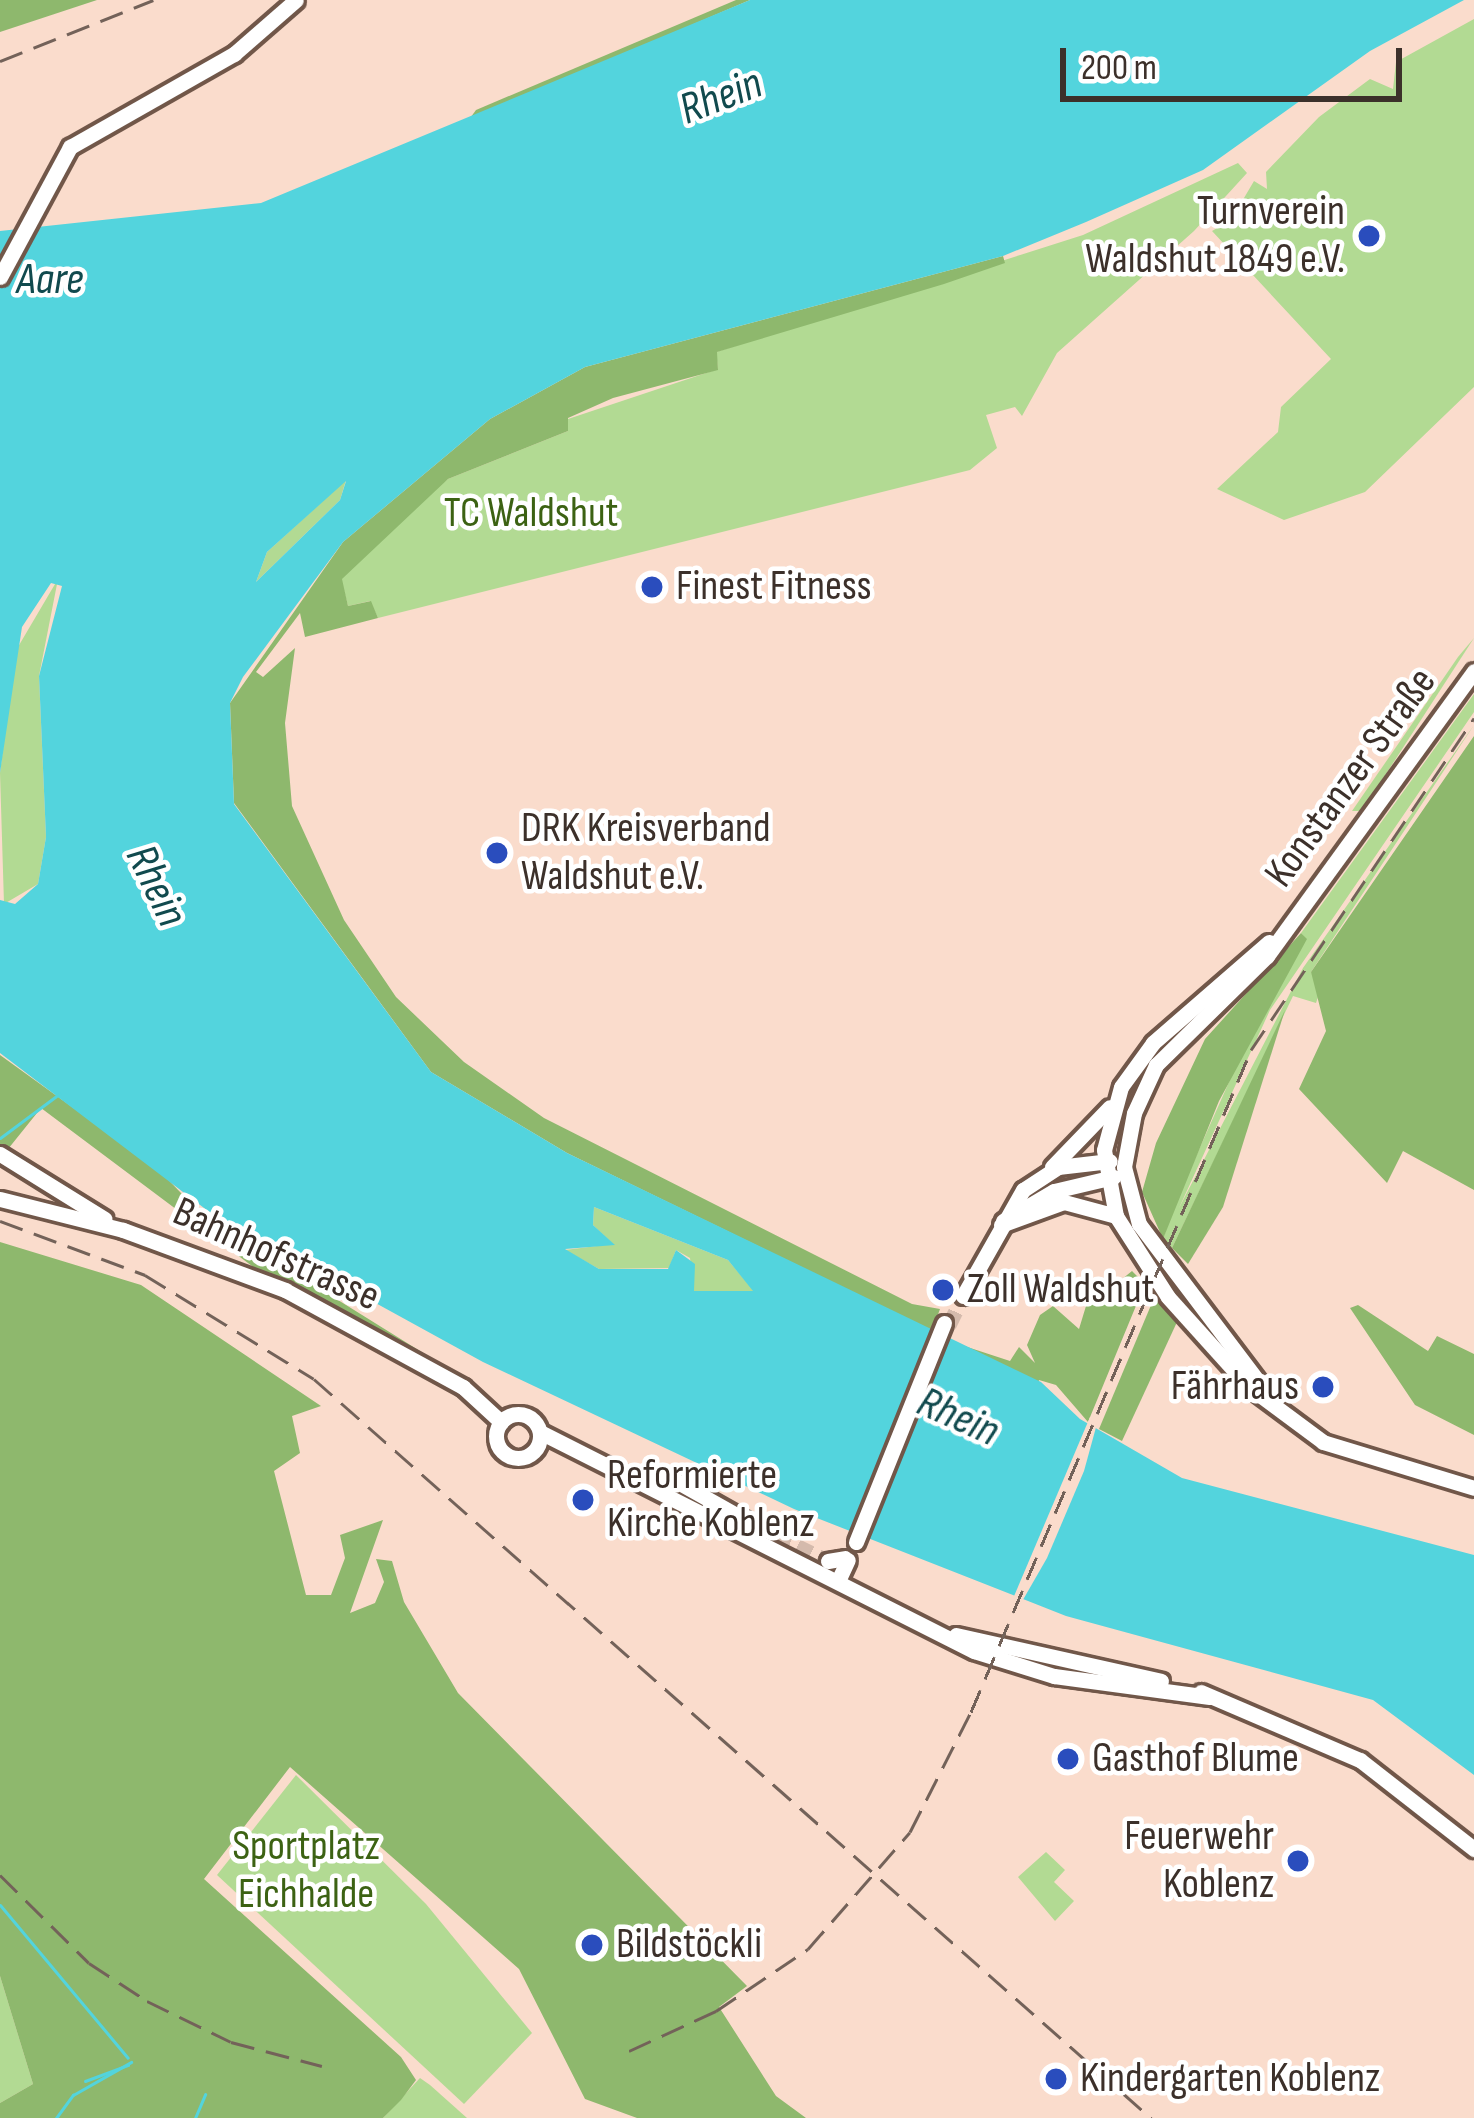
<!DOCTYPE html>
<meta charset="utf-8">
<style>
body{margin:0}
#map{position:relative;width:1474px;height:2118px;overflow:hidden;background:#fadccc;font-family:"Sofia Sans Condensed",sans-serif}
div>[style]{position:absolute}
[style*='--x']{left:calc(var(--x)*1px);top:calc(var(--y)*1px);width:calc(var(--w)*1px);rotate:calc(var(--a)*1deg)}
.green>*{inset:0;background:#b2da93}
.forest>*{inset:0;background:#8eb86d}
.water>*{inset:0;background:#53d4dd}
.pier>*{inset:0;background:#fadccc}
.stream>*{height:3px;margin:-1.5px;padding:0 1.5px;transform-origin:1.5px;border-radius:1.5px;background:#53d4dd}
.primary-tunnel>*{height:15px;margin-top:-7.5px;transform-origin:0;background:repeating-linear-gradient(90deg,#d4baac 0 15px,transparent 0 23px)}
.roads{filter:drop-shadow(3px 0 #715749) drop-shadow(-3px 0 #715749) drop-shadow(0 3px #715749) drop-shadow(0 -3px #715749)}
.primary>*{height:15px;margin:-7.5px;padding:0 7.5px;transform-origin:7.5px;border-radius:7.5px;background:#fff}
.primary>.ring{margin:-7.5px;padding:0;box-sizing:content-box;background:none;border:15px solid #fff;border-radius:50%}
.rail>*{height:3px;margin-top:-1.5px;transform-origin:0;background:repeating-linear-gradient(90deg,#736259 0 24px,transparent 0 36px)}
.dots>*{width:33px;height:33px;translate:-50% -50%;box-sizing:border-box;border:6px solid #fff;border-radius:50%}
span{translate:-50% -50%;white-space:nowrap;text-align:center;line-height:1.15;-webkit-text-stroke:9px #fff;paint-order:stroke}
.poi-label{font-size:42px;color:#3c302a}
.right{translate:-100% -50%;text-align:right}
.left{translate:0 -50%;text-align:left}
.park-label{font-size:42px;color:#3c6213}
.street-label{font-size:42px;color:#3c302a}
.water-label{font-size:45px;color:#114a4e;font-style:italic}
.scale{position:absolute;left:1060px;top:48px;width:342px;height:54px;box-sizing:border-box;border:6px solid #3c302a;border-top:0;padding-left:15px;font-size:36px;line-height:42px;white-space:nowrap;color:#3c302a;-webkit-text-stroke:9px #fff;paint-order:stroke}
</style>
<div id="map">
<div class="green">
<i style="clip-path:polygon(1474px 19px,1474px 387px,1365px 492px,1284px 520px,1217px 489px,1278px 432px,1281px 407px,1331px 359px,1212px 231px,1231px 220px,1254px 181px,1267px 189px,1266px 172px,1319px 117px,1370px 79px,1393px 89px,1396px 62px)"></i>
<i style="clip-path:polygon(1238px 163px,1247px 173px,1194px 231px,1057px 353px,1022px 416px,1015px 407px,986px 415px,997px 448px,970px 470px,378px 618px,370px 601px,348px 606px,341px 579px,395px 520px,448px 479px,568px 431px,568px 419px,718px 369px,716px 352px,1083px 235px)"></i>
<i style="clip-path:polygon(346px 480px,340px 500px,256px 582px,267px 552px)"></i>
<i style="clip-path:polygon(58px 579px,39px 676px,46px 837px,38px 884px,4px 904px,0 773px,15px 652px)"></i>
<i style="clip-path:polygon(1474px 638px,1362px 811px,1352px 811px,1458px 657px)"></i>
<i style="clip-path:polygon(1474px 694px,1474px 712px,1270px 1010px,1179px 1208px,1303px 968px,1474px 725px,1311px 972px,1321px 988px,1316px 1003px,1293px 996px,1172px 1248px,1163px 1239px,1174px 1206px,1245px 1046px,1306px 939px,1301px 933px)"></i>
<i style="clip-path:polygon(594px 1207px,728px 1260px,754px 1291px,694px 1291px,690px 1258px,676px 1250px,669px 1268px,599px 1269px,565px 1250px,613px 1244px,593px 1225px)"></i>
<i style="clip-path:polygon(296px 1775px,426px 1904px,532px 2033px,464px 2104px,217px 1875px)"></i>
<i style="clip-path:polygon(1046px 1852px,1065px 1870px,1054px 1882px,1074px 1901px,1055px 1921px,1018px 1877px)"></i>
<i style="clip-path:polygon(0 1976px,33px 2084px,0 2103px)"></i>
<i style="clip-path:polygon(420px 2078px,430px 2085px,467px 2118px,383px 2118px)"></i>
</div>
<div class="forest">
<i style="clip-path:polygon(0 0,97px 0,0 32px)"></i>
<i style="clip-path:polygon(736px 0,750px 0,468px 121px,476px 110px)"></i>
<i style="clip-path:polygon(1003px 256px,1005px 263px,944px 284px,717px 352px,718px 370px,613px 398px,568px 418px,568px 431px,448px 479px,342px 579px,348px 606px,371px 601px,378px 618px,305px 637px,300px 613px,256px 672px,263px 677px,295px 648px,285px 723px,292px 806px,344px 920px,396px 997px,464px 1062px,544px 1118px,912px 1304px,940px 1309px,932px 1331px,567px 1153px,431px 1072px,234px 803px,230px 703px,343px 542px,490px 419px,585px 367px)"></i>
<i style="clip-path:polygon(1474px 736px,1474px 1190px,1403px 1151px,1387px 1183px,1299px 1089px,1326px 1031px,1311px 972px)"></i>
<i style="clip-path:polygon(1301px 933px,1307px 939px,1219px 1101px,1163px 1239px,1142px 1192px,1156px 1143px,1205px 1039px)"></i>
<i style="clip-path:polygon(1285px 1010px,1223px 1207px,1188px 1264px,1172px 1248px)"></i>
<i style="clip-path:polygon(0 1055px,158px 1169px,203px 1216px,428px 1356px,260px 1272px,41px 1108px,0 1159px)"></i>
<i style="clip-path:polygon(0 1242px,141px 1285px,321px 1406px,292px 1416px,300px 1453px,274px 1471px,306px 1595px,331px 1595px,345px 1558px,340px 1535px,383px 1520px,350px 1613px,375px 1603px,384px 1582px,376px 1559px,392px 1561px,404px 1602px,458px 1693px,747px 1986px,719px 2007px,776px 2096px,806px 2118px,637px 2118px,585px 2099px,519px 1969px,290px 1767px,204px 1879px,401px 2057px,416px 2080px,401px 2100px,383px 2118px,0 2118px,0 2103px,33px 2084px,0 1976px)"></i>
<i style="clip-path:polygon(1132px 1271px,1145px 1284px,1088px 1422px,1056px 1385px,1039px 1380px,1036px 1390px,949px 1341px,1010px 1361px,1019px 1347px,1035px 1363px,1027px 1345px,1040px 1315px,1053px 1306px,1079px 1329px,1093px 1283px,1116px 1284px)"></i>
<i style="clip-path:polygon(1154px 1298px,1177px 1322px,1122px 1441px,1099px 1429px)"></i>
<i style="clip-path:polygon(1358px 1305px,1428px 1351px,1437px 1336px,1474px 1354px,1474px 1435px,1415px 1405px,1350px 1308px)"></i>
</div>
<div class="water">
<i style="clip-path:polygon(evenodd,750px 0,1464px 0,1370px 51px,1203px 170px,1086px 222px,1003px 256px,585px 367px,490px 419px,343px 542px,243px 677px,230px 703px,234px 804px,431px 1072px,567px 1153px,1041px 1382px,1080px 1419px,1182px 1478px,1474px 1555px,1474px 1775px,1373px 1700px,1066px 1616px,794px 1509px,483px 1362px,208px 1211px,0 1053px,0 900px,15px 904px,38px 884px,46px 837px,39px 676px,62px 586px,51px 583px,22px 627px,0 773px,0 231px,261px 203px,750px 0,346px 481px,340px 500px,256px 582px,267px 552px,346px 481px,750px 0,594px 1207px,728px 1260px,753px 1291px,694px 1291px,695px 1264px,676px 1250px,668px 1269px,599px 1269px,565px 1249px,615px 1245px,593px 1225px,594px 1207px)"></i>
</div>
<div class="pier">
<i style="clip-path:polygon(1090px 1417px,1098px 1420px,1084px 1471px,1047px 1558px,1020px 1605px,1012px 1601px)"></i>
</div>
<div class="stream">
<i style="--x:0;--y:1138;--w:74;--a:-36.7"></i>
<i style="--x:0;--y:1905;--w:199;--a:50.1"></i>
<i style="--x:85;--y:2081;--w:46;--a:-20.4"></i>
<i style="--x:56;--y:2118;--w:29;--a:-54"></i>
<i style="--x:73;--y:2095;--w:67;--a:-29.6"></i>
<i style="--x:195;--y:2118;--w:26;--a:-67"></i>
</div>
<div class="primary-tunnel">
<i style="--x:949;--y:1325;--w:32;--a:-64"></i>
<i style="--x:756;--y:1526;--w:80;--a:25.9"></i>
</div>
<div class="roads">
<div class="primary">
<i style="--x:0;--y:277;--w:148;--a:-61.7"></i>
<i style="--x:70;--y:147;--w:189;--a:-29.6"></i>
<i style="--x:234;--y:54;--w:82;--a:-41.1"></i>
<i style="--x:1269;--y:942;--w:154;--a:139"></i>
<i style="--x:1153;--y:1043;--w:54;--a:126"></i>
<i style="--x:1121;--y:1087;--w:65;--a:105.1"></i>
<i style="--x:1104;--y:1150;--w:67;--a:79.7"></i>
<i style="--x:1116;--y:1216;--w:96;--a:57.3"></i>
<i style="--x:1168;--y:1297;--w:121;--a:48"></i>
<i style="--x:1249;--y:1387;--w:92;--a:36.6"></i>
<i style="--x:1323;--y:1442;--w:158;--a:16.9"></i>
<i style="--x:0;--y:1154;--w:123;--a:31.8"></i>
<i style="--x:1052;--y:1167;--w:83;--a:-46"></i>
<i style="--x:0;--y:1199;--w:127;--a:14.1"></i>
<i style="--x:123;--y:1230;--w:173;--a:20.3"></i>
<i style="--x:285;--y:1290;--w:203;--a:28.6"></i>
<i style="--x:463;--y:1387;--w:52;--a:42.6"></i>
<i style="--x:1003;--y:1221;--w:59;--a:-30.5"></i>
<i style="--x:1054;--y:1191;--w:61;--a:-13.3"></i>
<i style="--x:1001;--y:1225;--w:67;--a:-20.1"></i>
<i style="--x:1064;--y:1202;--w:54;--a:15.1"></i>
<i style="--x:963;--y:1296;--w:122;--a:-60.5"></i>
<i style="--x:1023;--y:1190;--w:42;--a:-33.3"></i>
<i style="--x:1058;--y:1167;--w:52;--a:-6.6"></i>
<i style="--x:1273;--y:1401;--w:222;--a:-127.1"></i>
<i style="--x:1139;--y:1224;--w:59;--a:-104.7"></i>
<i style="--x:1124;--y:1167;--w:55;--a:-79.5"></i>
<i style="--x:1134;--y:1113;--w:53;--a:-65.4"></i>
<i style="--x:1156;--y:1065;--w:156;--a:-44.5"></i>
<i style="--x:1267;--y:956;--w:352;--a:-54"></i>
<i class="ring" style="left:496px;top:1414px;width:29px;height:29px"></i>
<i style="--x:540;--y:1432;--w:486;--a:26.8"></i>
<i style="--x:974;--y:1651;--w:84;--a:17.4"></i>
<i style="--x:1054;--y:1676;--w:157;--a:7.7"></i>
<i style="--x:628;--y:1474;--w:39;--a:3"></i>
<i style="--x:667;--y:1476;--w:102;--a:29.3"></i>
<i style="--x:856;--y:1542;--w:236;--a:-68.1"></i>
<i style="--x:828;--y:1561;--w:17;--a:-10"></i>
<i style="--x:838;--y:1581;--w:23;--a:-65"></i>
<i style="--x:956;--y:1635;--w:210;--a:12.6"></i>
<i style="--x:1201;--y:1692;--w:173;--a:23.2"></i>
<i style="--x:1360;--y:1760;--w:145;--a:38"></i>
</div>
</div>
<div class="rail">
<i style="--x:0;--y:61;--w:165;--a:-21.7"></i>
<i style="--x:0;--y:1221;--w:155;--a:20.4"></i>
<i style="--x:145;--y:1275;--w:198;--a:31.6"></i>
<i style="--x:314;--y:1379;--w:1117;--a:41.44"></i>
<i style="--x:0;--y:1875;--w:125;--a:44.7"></i>
<i style="--x:89;--y:1963;--w:69;--a:33.2"></i>
<i style="--x:147;--y:2001;--w:93;--a:26"></i>
<i style="--x:231;--y:2042;--w:94;--a:14.8"></i>
<i style="--x:629;--y:2051;--w:96;--a:-24.7"></i>
<i style="--x:716;--y:2011;--w:111;--a:-34"></i>
<i style="--x:808;--y:1949;--w:155;--a:-48.9"></i>
<i style="--x:910;--y:1832;--w:135;--a:-63.1"></i>
<i style="--x:971;--y:1712;--w:719;--a:-67.07"></i>
<i style="--x:1251;--y:1050;--w:400;--a:-56.1"></i>
</div>
<div class="dots">
<i style="left:1369px;top:236px;background:#2a4dbd"></i>
<i style="left:652px;top:587px;background:#2a4dbd"></i>
<i style="left:497px;top:853px;background:#2a4dbd"></i>
<i style="left:943px;top:1290px;background:#2a4dbd"></i>
<i style="left:1323px;top:1387px;background:#2a4dbd"></i>
<i style="left:583px;top:1500px;background:#2a4dbd"></i>
<i style="left:1068px;top:1759px;background:#2a4dbd"></i>
<i style="left:1298px;top:1861px;background:#2a4dbd"></i>
<i style="left:592px;top:1945px;background:#2a4dbd"></i>
<i style="left:1056px;top:2079px;background:#2a4dbd"></i>
</div>
<div class="poi-label">
<span class="right" style="left:1345px;top:236px">Turnverein<br>Waldshut 1849 e.V.</span>
<span class="left" style="left:676px;top:587px">Finest Fitness</span>
<span class="left" style="left:521px;top:853px">DRK Kreisverband<br>Waldshut e.V.</span>
<span class="left" style="left:967px;top:1290px">Zoll Waldshut</span>
<span class="right" style="left:1299px;top:1387px">Fährhaus</span>
<span class="left" style="left:607px;top:1500px">Reformierte<br>Kirche Koblenz</span>
<span class="left" style="left:1092px;top:1759px">Gasthof Blume</span>
<span class="right" style="left:1274px;top:1861px">Feuerwehr<br>Koblenz</span>
<span class="left" style="left:616px;top:1945px">Bildstöckli</span>
<span class="left" style="left:1080px;top:2079px">Kindergarten Koblenz</span>
</div>
<div class="park-label">
<span style="left:531px;top:514px">TC Waldshut</span>
<span style="left:306px;top:1871px">Sportplatz<br>Eichhalde</span>
</div>
<div class="street-label">
<span style="left:1351px;top:778px;rotate:-54deg">Konstanzer Straße</span>
<span style="left:276px;top:1255px;rotate:24deg">Bahnhofstrasse</span>
</div>
<div class="water-label">
<span style="left:721px;top:97px;rotate:-21deg">Rhein</span>
<span style="left:50px;top:280px">Aare</span>
<span style="left:156px;top:886px;rotate:64deg">Rhein</span>
<span style="left:958px;top:1417px;rotate:24deg">Rhein</span>
</div>
<div class="scale">200 m</div>
</div>
